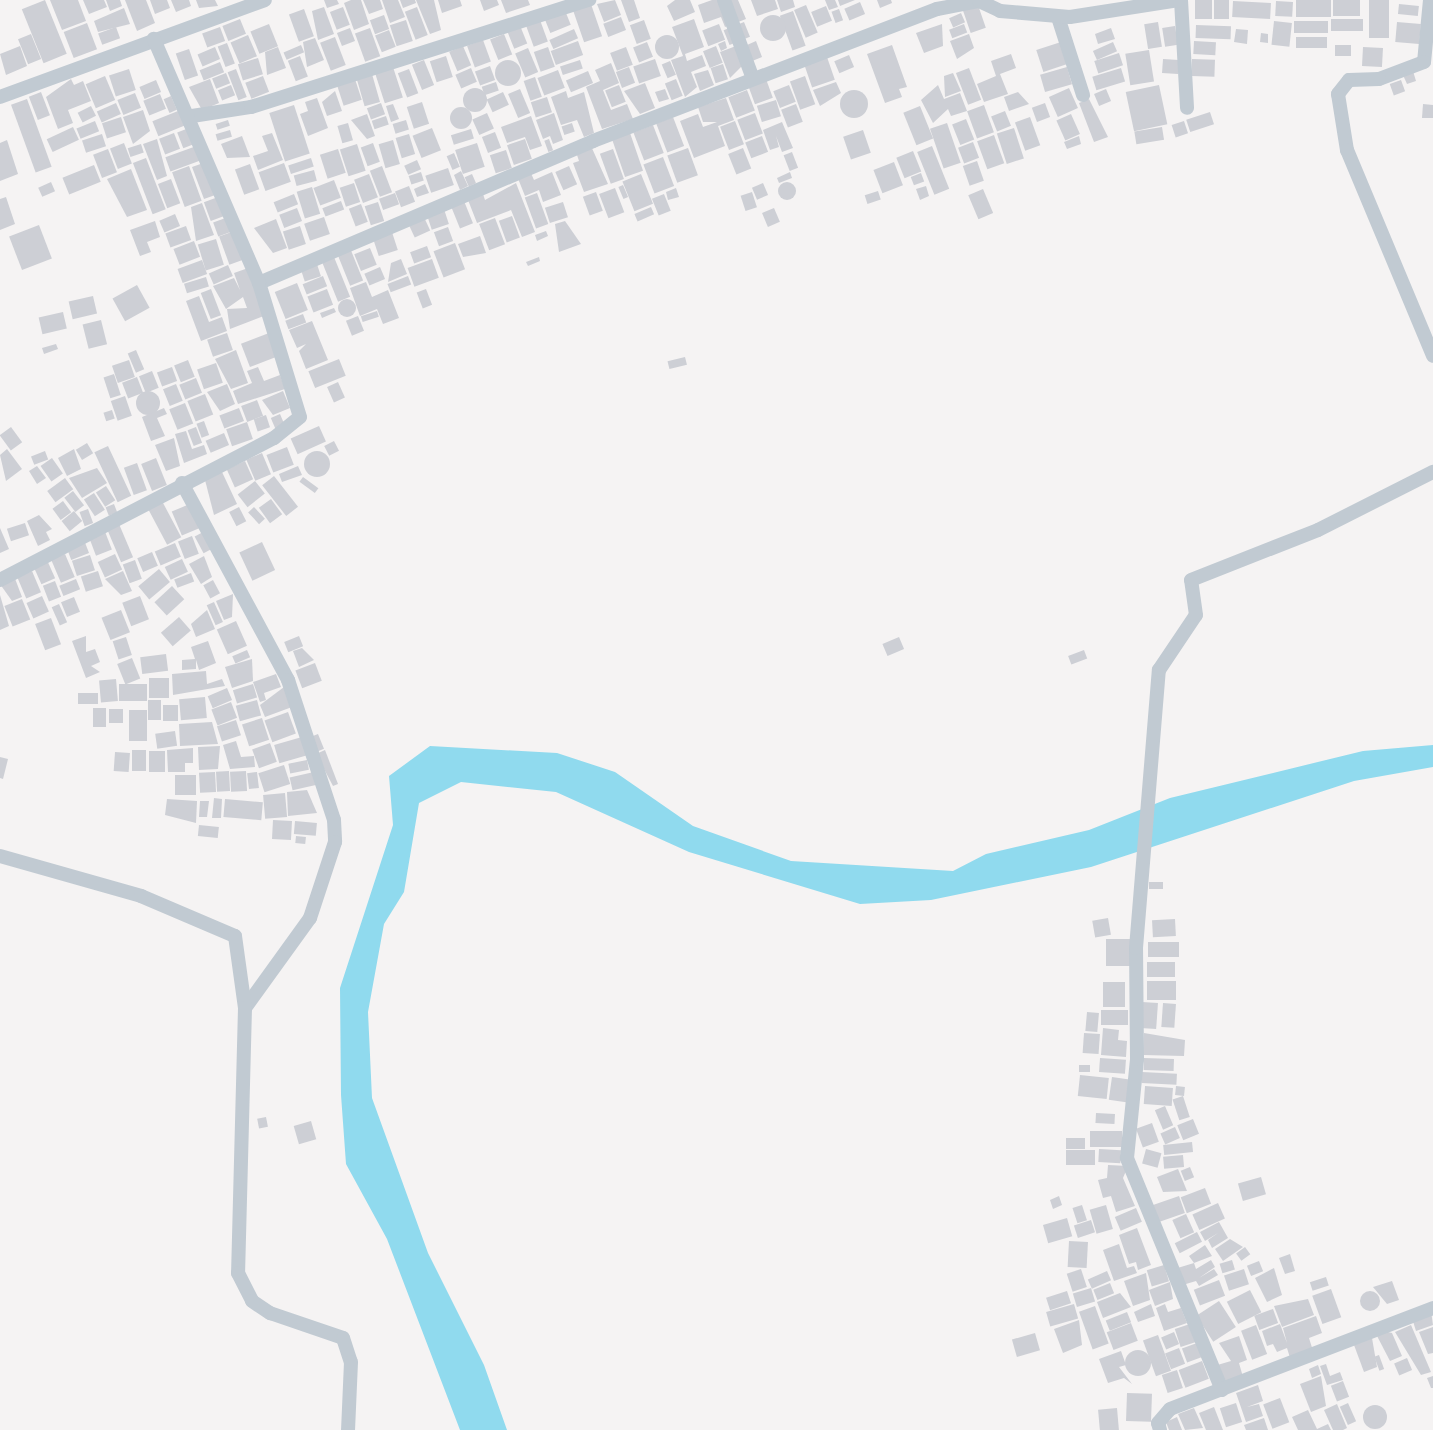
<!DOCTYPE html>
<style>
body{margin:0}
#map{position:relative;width:1433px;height:1430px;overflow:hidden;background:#f5f3f3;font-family:"Archivo Narrow",sans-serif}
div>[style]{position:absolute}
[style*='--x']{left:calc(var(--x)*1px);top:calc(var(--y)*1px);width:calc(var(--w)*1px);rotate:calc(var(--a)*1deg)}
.water>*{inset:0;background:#90daee}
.building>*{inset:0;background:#cdcfd5;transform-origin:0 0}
.round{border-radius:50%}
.street>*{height:14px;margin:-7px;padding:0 7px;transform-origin:7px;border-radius:7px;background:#c1cad2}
span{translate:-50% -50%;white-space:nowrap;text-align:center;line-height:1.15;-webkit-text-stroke:7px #fff;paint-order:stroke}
</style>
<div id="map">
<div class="water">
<i style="clip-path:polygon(1433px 745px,1433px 767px,1354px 781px,1091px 867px,931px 900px,860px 904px,689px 852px,556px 792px,461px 782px,419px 803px,404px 892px,384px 924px,368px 1012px,372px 1098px,428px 1253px,484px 1365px,507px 1430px,460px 1430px,387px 1239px,346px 1164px,341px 1095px,340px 988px,393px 825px,389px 776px,430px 746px,557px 753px,615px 772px,693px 826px,791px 861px,953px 871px,986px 854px,1089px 830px,1170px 798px,1363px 751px)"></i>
</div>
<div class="building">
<i style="left:45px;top:0;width:58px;height:25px;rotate:68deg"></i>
<i style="clip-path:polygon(50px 0,78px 0,86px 21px,62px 30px)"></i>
<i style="clip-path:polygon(83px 0,104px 0,107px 7px,89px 14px)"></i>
<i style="clip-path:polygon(106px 0,120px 0,122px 6px,110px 11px)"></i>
<i style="clip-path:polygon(125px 0,146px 0,155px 23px,137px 31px)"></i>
<i style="clip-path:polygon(150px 0,167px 0,170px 8px,155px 14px)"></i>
<i style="clip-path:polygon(171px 0,189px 0,191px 6px,176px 12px)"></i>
<i style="clip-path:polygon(196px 0,215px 0,218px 6px,199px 8px)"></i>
<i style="clip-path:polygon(324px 0,337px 0,339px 4px,327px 8px)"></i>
<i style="clip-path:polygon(351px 0,361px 0,369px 24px,354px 30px,344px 3px)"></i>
<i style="clip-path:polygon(363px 0,380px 0,383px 9px,369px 14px)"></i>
<i style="clip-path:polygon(382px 0,398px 0,405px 17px,390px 23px)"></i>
<i style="clip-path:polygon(400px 0,415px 0,416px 3px,403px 8px)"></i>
<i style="clip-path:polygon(416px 0,434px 0,441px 30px,430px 34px)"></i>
<i style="clip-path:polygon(438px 0,460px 0,462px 6px,442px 13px)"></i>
<i style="clip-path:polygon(480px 0,497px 0,499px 5px,484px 11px)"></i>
<i style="clip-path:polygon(501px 0,528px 0,530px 5px,506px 13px)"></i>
<i style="clip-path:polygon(615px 0,621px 15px,604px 22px,597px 4px)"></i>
<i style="clip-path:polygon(621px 0,634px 0,640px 18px,629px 22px)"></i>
<i style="clip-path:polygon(675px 0,690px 0,695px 12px,674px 21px,667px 6px)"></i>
<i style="clip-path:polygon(712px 0,738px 0,746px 19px,725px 27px,721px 17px,704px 23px,698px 5px)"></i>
<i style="clip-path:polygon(751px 0,775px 0,778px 9px,757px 16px)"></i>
<i style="clip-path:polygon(777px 0,793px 0,795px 7px,781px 12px)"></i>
<i style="clip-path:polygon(825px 0,835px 0,838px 7px,829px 10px)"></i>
<i style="clip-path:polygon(838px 0,855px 0,840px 6px)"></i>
<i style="clip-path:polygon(877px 0,891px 0,892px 3px,880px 8px)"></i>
<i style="left:1195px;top:0;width:17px;height:19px"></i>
<i style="left:1214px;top:0;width:15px;height:19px"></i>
<i style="left:1296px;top:0;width:35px;height:17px"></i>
<i style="left:1333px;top:0;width:27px;height:16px"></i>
<i style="left:1369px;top:0;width:20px;height:38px"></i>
<i style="left:1233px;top:1px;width:38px;height:16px;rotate:3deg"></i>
<i style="left:1276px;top:1px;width:17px;height:15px;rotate:3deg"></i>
<i style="left:860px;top:2px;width:13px;height:17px;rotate:67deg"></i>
<i style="left:591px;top:4px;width:34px;height:19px;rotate:71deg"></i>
<i style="left:1399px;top:4px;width:20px;height:10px;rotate:6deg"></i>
<i style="left:806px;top:5px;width:30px;height:13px;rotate:67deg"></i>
<i style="left:978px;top:5px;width:24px;height:16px;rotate:71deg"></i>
<i style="left:826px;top:6px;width:16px;height:16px;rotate:68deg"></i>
<i style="clip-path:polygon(324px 7px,334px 34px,318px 40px,312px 11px)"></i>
<i style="left:343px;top:7px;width:19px;height:14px;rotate:69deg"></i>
<i style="left:417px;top:7px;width:30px;height:13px;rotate:69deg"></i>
<i style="clip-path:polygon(124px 8px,130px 24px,98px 32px,94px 21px)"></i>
<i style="left:564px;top:8px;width:18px;height:22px;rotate:68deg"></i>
<i style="left:304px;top:9px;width:29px;height:16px;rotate:70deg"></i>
<i style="left:839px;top:9px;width:12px;height:8px;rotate:70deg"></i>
<i style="left:793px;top:11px;width:37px;height:14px;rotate:70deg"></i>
<i style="left:961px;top:13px;width:10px;height:13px;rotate:66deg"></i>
<i style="left:384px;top:15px;width:15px;height:15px;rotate:70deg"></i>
<i class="round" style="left:760px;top:15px;width:26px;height:26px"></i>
<i style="left:621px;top:17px;width:14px;height:19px;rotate:69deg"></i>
<i style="left:240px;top:19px;width:16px;height:19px;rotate:68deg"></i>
<i style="clip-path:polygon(694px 19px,704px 47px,685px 54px,687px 61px,702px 55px,706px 66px,691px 72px,697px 87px,685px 97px,671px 60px,683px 56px,672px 27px)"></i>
<i style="left:1363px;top:19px;width:12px;height:32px;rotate:90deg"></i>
<i style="left:406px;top:20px;width:22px;height:17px;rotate:72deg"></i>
<i style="left:540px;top:20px;width:23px;height:15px;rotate:70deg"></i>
<i style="left:644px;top:20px;width:20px;height:15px;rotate:70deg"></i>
<i style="left:1274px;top:21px;width:18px;height:24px;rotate:6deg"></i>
<i style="left:1328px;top:21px;width:12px;height:34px;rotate:90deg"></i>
<i style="left:744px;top:22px;width:16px;height:22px;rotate:68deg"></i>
<i style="left:1158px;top:22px;width:25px;height:14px;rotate:81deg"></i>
<i style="left:1397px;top:22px;width:24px;height:20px;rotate:5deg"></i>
<i style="left:87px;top:23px;width:28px;height:25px;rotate:69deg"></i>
<i style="left:519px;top:23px;width:22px;height:14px;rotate:68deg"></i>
<i style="left:269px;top:24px;width:24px;height:20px;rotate:68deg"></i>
<i style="left:719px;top:24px;width:17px;height:18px;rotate:69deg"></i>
<i style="clip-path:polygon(942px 24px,943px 46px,924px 53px,916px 33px)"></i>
<i style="left:964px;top:24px;width:9px;height:16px;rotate:69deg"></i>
<i style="left:1196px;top:25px;width:35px;height:13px;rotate:2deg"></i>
<i style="left:1175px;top:26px;width:19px;height:13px;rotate:81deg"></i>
<i style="left:116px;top:27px;width:12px;height:19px;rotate:70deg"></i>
<i style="left:220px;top:27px;width:15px;height:19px;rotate:70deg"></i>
<i style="left:350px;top:28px;width:14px;height:14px;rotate:69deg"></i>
<i style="left:370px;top:28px;width:30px;height:16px;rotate:70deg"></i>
<i style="clip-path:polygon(1111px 28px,1115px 39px,1098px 44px,1095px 34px)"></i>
<i style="left:574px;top:29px;width:10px;height:27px;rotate:66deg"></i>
<i style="clip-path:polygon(1236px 29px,1248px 30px,1247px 44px,1234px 42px)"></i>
<i style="left:389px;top:30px;width:18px;height:15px;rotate:68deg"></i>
<i style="clip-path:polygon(1261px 33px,1268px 34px,1268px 43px,1260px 42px)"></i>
<i style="left:31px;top:34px;width:27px;height:14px;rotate:68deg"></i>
<i style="left:504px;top:34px;width:22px;height:15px;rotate:68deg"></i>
<i style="clip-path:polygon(969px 34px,974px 48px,957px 59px,950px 41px)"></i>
<i class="round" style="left:655px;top:35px;width:24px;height:24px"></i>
<i style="left:248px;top:35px;width:23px;height:19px;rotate:67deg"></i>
<i style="left:335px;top:37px;width:30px;height:16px;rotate:69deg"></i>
<i style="left:1327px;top:37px;width:11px;height:31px;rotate:90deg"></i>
<i style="clip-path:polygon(315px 38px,324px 60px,307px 67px,303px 42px)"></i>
<i style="left:483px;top:40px;width:23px;height:17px;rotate:70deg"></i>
<i style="left:578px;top:41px;width:15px;height:29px;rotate:70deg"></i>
<i style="clip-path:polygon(725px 41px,727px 48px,721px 51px,718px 44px)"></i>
<i style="clip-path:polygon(756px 41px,762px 57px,745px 64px,747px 45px)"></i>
<i style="left:1194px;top:41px;width:22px;height:13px;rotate:3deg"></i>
<i style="left:647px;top:42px;width:16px;height:15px;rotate:68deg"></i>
<i style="left:1061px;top:42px;width:23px;height:26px;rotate:72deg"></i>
<i style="left:1113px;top:42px;width:10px;height:22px;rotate:66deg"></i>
<i style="left:227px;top:43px;width:22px;height:10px;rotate:69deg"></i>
<i style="left:301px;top:45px;width:8px;height:19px;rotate:67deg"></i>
<i style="clip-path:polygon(892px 45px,907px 87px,899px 89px,902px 97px,885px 103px,867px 54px)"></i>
<i style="left:1335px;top:45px;width:16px;height:11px"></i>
<i style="clip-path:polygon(20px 46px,27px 66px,6px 75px,0 54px)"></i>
<i style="left:463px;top:46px;width:21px;height:15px;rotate:67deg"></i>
<i style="left:716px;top:46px;width:18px;height:14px;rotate:68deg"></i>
<i style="clip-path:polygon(736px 46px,743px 65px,730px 78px,720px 52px)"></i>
<i style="left:215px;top:47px;width:13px;height:19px;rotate:67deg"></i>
<i style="clip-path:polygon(278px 47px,286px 68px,267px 75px,265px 52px)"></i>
<i style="left:548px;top:47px;width:21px;height:15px;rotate:71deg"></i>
<i style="left:626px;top:47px;width:19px;height:17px;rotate:69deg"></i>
<i style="left:1363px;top:47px;width:20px;height:19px;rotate:3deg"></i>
<i style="left:528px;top:48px;width:26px;height:14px;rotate:67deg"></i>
<i style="left:189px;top:49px;width:28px;height:14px;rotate:71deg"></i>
<i style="left:1149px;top:50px;width:32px;height:24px;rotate:81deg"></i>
<i style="left:1119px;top:53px;width:13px;height:26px;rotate:72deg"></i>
<i style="clip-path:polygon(1011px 54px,1016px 68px,1000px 74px,1008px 94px,984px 102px,977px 84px,996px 76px,991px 61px)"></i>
<i style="left:849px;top:55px;width:13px;height:16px;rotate:67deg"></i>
<i style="left:300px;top:56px;width:22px;height:13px;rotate:69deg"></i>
<i style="left:446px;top:56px;width:22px;height:17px;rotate:72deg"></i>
<i style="left:827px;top:57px;width:24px;height:24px;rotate:71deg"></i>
<i style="left:258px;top:58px;width:17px;height:21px;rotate:73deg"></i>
<i style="left:655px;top:59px;width:18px;height:23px;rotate:71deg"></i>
<i style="left:1163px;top:59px;width:16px;height:14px;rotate:4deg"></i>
<i style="left:1192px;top:59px;width:23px;height:17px;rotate:2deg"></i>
<i class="round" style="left:495px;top:60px;width:26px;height:26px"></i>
<i style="left:424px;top:60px;width:27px;height:13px;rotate:68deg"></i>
<i style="left:580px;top:60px;width:9px;height:21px;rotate:72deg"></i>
<i style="left:670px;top:61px;width:15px;height:9px;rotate:67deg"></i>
<i style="left:220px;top:62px;width:11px;height:22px;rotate:68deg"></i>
<i style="clip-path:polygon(611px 63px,619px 83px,603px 90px,611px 110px,627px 104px,633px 119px,602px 129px,586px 87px,600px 81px,595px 70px)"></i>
<i style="left:723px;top:64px;width:16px;height:13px;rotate:72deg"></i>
<i style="left:490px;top:66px;width:15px;height:16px;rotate:70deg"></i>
<i style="left:393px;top:67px;width:32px;height:19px;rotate:72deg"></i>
<i style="left:629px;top:67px;width:17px;height:14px;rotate:69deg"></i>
<i style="left:1067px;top:67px;width:18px;height:28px;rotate:74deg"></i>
<i style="left:471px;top:68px;width:15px;height:17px;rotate:67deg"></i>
<i style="left:969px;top:68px;width:34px;height:14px;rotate:69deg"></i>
<i style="left:1121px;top:68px;width:14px;height:30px;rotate:73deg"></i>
<i style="left:129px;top:69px;width:22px;height:21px;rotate:72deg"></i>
<i style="left:236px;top:69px;width:30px;height:9px;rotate:69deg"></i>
<i style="left:409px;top:69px;width:26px;height:12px;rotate:69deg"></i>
<i style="left:558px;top:70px;width:19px;height:22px;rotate:69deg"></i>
<i style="clip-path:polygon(708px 70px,714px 85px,700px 91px,694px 74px)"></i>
<i style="left:588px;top:71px;width:13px;height:24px;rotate:67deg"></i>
<i style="clip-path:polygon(1413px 71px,1416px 81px,1407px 84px,1403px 75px)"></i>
<i style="left:226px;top:73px;width:11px;height:15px;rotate:68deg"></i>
<i style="clip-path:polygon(953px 73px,961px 91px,945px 97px,944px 76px)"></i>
<i style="left:372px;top:74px;width:29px;height:16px;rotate:74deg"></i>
<i style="left:105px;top:76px;width:26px;height:21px;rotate:67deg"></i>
<i style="left:263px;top:76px;width:17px;height:19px;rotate:69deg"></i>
<i style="left:354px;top:76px;width:25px;height:19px;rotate:72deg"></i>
<i style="left:805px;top:76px;width:30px;height:16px;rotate:70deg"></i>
<i style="left:535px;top:77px;width:21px;height:12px;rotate:71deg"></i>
<i style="clip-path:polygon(71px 79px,74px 85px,83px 81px,91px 101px,68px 110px,73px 123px,58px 129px,46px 97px)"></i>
<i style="clip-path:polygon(210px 79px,219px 103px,202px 110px,189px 87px)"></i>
<i style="left:676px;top:79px;width:18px;height:12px;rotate:68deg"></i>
<i style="left:766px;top:79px;width:20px;height:19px;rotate:70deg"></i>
<i style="left:156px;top:80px;width:13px;height:18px;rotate:67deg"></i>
<i style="left:1401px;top:80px;width:12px;height:12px;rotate:70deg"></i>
<i style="left:496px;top:82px;width:9px;height:15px;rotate:72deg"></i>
<i style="clip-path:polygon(836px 82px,841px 93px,820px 106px,813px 90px)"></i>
<i style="clip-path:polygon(645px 83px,655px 108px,640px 114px,624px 91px)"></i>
<i style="left:231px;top:85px;width:11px;height:14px;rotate:68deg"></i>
<i style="left:619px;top:85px;width:18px;height:15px;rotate:68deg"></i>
<i style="left:789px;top:85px;width:18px;height:17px;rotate:68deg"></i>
<i style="clip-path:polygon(938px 85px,944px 99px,960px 93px,967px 111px,951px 116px,948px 109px,933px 123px,921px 100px)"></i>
<i style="left:1159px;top:85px;width:40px;height:34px;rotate:78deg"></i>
<i style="left:1069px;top:88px;width:22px;height:22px;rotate:66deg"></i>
<i class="round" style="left:463px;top:88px;width:24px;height:24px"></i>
<i style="left:520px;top:89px;width:26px;height:13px;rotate:67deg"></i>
<i style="clip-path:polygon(665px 89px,669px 99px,659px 102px,655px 92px)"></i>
<i style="left:1106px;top:89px;width:13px;height:13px;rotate:67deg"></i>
<i style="left:747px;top:90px;width:22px;height:20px;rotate:69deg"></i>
<i class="round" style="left:840px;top:90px;width:28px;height:28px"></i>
<i style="clip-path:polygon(335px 91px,342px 111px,327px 116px,322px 102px)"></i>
<i style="clip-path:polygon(566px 91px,568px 98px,584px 92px,594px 133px,584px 137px,577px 120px,561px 125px,551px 97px)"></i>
<i style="left:41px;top:92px;width:25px;height:13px;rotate:69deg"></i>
<i style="left:503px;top:92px;width:14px;height:18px;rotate:65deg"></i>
<i style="clip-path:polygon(1018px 92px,1029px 104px,1009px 111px,1004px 97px)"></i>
<i style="left:135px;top:93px;width:16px;height:19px;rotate:68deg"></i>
<i style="left:160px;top:94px;width:16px;height:18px;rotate:68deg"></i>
<i style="left:171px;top:96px;width:15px;height:8px;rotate:67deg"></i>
<i style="left:547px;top:97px;width:16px;height:17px;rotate:72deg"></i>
<i style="clip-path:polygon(317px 98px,328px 128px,308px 136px,300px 114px,308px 111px,305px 102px)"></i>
<i style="clip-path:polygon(726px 98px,734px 120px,718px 126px,725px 146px,694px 158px,680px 121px,698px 114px,703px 127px,717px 122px,703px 122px,698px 107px)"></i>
<i style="left:27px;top:99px;width:72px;height:17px;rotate:70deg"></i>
<i style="clip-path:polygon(1089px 99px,1108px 137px,1094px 142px,1079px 103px)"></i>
<i style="left:776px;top:100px;width:17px;height:20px;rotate:73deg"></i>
<i style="left:422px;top:102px;width:23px;height:16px;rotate:72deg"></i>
<i style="left:116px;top:103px;width:12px;height:21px;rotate:66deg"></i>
<i style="left:381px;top:103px;width:12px;height:15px;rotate:70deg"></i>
<i style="left:1045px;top:103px;width:15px;height:14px;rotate:70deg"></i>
<i style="clip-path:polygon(393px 104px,399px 119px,391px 122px,386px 106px)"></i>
<i style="left:796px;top:104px;width:19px;height:16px;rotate:69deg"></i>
<i style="clip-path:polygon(1423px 104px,1433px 105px,1433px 118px,1422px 118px)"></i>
<i style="left:294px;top:105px;width:51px;height:26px;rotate:72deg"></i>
<i style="left:984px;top:105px;width:29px;height:18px;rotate:70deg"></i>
<i style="left:91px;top:106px;width:11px;height:15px;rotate:63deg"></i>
<i style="left:920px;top:106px;width:35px;height:18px;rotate:68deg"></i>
<i class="round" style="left:450px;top:107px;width:22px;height:22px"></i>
<i style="left:183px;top:109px;width:16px;height:33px;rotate:68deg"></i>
<i style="clip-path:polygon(143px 110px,150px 131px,133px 144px,123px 117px)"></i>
<i style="left:1005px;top:111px;width:16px;height:15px;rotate:68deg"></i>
<i style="left:1210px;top:112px;width:13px;height:25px;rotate:72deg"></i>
<i style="left:487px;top:113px;width:17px;height:16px;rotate:66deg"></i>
<i style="clip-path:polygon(554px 113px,563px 140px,553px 144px,550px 136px,543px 139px,536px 120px)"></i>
<i style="left:755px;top:113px;width:22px;height:19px;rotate:69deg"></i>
<i style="clip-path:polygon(367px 114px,375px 136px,367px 139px,351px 120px)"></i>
<i style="left:1071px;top:114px;width:22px;height:16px;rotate:66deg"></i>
<i style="left:386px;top:116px;width:9px;height:15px;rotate:72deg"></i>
<i style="clip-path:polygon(531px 116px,542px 146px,530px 150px,525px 137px,507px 143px,501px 127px)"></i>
<i style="left:121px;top:117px;width:16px;height:20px;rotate:72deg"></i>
<i style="left:673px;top:117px;width:31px;height:18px;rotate:69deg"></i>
<i style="left:1030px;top:117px;width:30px;height:16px;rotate:70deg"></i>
<i style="left:966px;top:119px;width:22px;height:15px;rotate:68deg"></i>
<i style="left:228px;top:120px;width:6px;height:13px;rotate:72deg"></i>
<i style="left:406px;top:120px;width:10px;height:14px;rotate:73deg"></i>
<i style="left:95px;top:121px;width:11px;height:20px;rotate:68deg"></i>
<i style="left:735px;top:121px;width:25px;height:16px;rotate:69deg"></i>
<i style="left:1184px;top:121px;width:13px;height:13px;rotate:72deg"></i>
<i style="clip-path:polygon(782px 122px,793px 148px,782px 152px,776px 136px,779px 147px,770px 150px,763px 130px)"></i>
<i style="left:348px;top:123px;width:18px;height:11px;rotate:74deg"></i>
<i style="left:572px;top:123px;width:9px;height:11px;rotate:72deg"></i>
<i style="left:947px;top:123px;width:42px;height:18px;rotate:71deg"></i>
<i style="left:653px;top:125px;width:30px;height:21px;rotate:69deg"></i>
<i style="left:194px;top:126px;width:17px;height:18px;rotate:69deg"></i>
<i style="left:73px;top:127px;width:14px;height:29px;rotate:65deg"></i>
<i style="left:1162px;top:127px;width:13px;height:28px;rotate:81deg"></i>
<i style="left:432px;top:128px;width:24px;height:21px;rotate:68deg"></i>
<i style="left:1014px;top:128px;width:32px;height:18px;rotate:72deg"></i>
<i style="left:471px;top:129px;width:10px;height:21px;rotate:73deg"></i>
<i style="left:230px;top:130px;width:7px;height:15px;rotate:74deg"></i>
<i style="left:863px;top:130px;width:24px;height:21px;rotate:71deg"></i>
<i style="left:495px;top:132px;width:17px;height:14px;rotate:69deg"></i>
<i style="left:174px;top:133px;width:17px;height:16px;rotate:69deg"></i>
<i style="clip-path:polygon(272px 133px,283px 160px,258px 170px,253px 156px,268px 151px,262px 136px)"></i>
<i style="left:630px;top:133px;width:40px;height:19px;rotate:71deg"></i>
<i style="left:102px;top:134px;width:13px;height:21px;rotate:72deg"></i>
<i style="left:409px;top:134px;width:21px;height:14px;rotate:73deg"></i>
<i style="left:994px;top:135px;width:30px;height:18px;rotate:70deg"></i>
<i style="clip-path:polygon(242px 136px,250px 157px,227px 158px,221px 144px)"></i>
<i style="left:762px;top:136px;width:17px;height:18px;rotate:69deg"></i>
<i style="clip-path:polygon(1079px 136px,1081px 144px,1067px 149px,1064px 142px)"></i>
<i style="clip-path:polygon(157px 139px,167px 176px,157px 180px,143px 144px)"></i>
<i style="left:525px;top:139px;width:21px;height:19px;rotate:71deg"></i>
<i style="left:549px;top:139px;width:12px;height:5px;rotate:70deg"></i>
<i style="clip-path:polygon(7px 140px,18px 174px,0 181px,0 143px)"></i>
<i style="left:393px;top:140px;width:25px;height:15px;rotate:74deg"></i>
<i style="left:973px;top:142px;width:17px;height:16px;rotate:69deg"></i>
<i style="left:124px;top:143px;width:22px;height:15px;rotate:69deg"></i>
<i style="left:373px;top:143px;width:20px;height:13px;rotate:70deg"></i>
<i style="left:477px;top:143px;width:25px;height:23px;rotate:72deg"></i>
<i style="left:141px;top:144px;width:9px;height:14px;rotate:72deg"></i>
<i style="left:202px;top:144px;width:15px;height:39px;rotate:70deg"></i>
<i style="left:357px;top:144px;width:28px;height:18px;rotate:72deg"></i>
<i style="clip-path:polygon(591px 146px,608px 184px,584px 192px,573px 163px,579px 161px,576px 152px)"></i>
<i style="left:932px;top:146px;width:46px;height:16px;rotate:68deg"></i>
<i style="left:688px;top:148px;width:29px;height:22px;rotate:70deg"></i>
<i style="left:743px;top:148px;width:22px;height:16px;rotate:68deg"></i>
<i style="left:108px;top:149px;width:25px;height:16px;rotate:69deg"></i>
<i style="left:338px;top:149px;width:25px;height:19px;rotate:72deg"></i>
<i style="left:613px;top:149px;width:32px;height:14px;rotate:70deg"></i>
<i style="left:506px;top:150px;width:19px;height:17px;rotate:72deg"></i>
<i style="left:913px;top:151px;width:22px;height:18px;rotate:68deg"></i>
<i style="left:792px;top:152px;width:17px;height:9px;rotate:69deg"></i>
<i style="left:454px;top:153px;width:15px;height:8px;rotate:67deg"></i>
<i style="left:663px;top:157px;width:31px;height:21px;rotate:69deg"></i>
<i style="left:146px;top:158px;width:55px;height:14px;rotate:69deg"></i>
<i style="left:311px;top:158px;width:9px;height:24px;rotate:72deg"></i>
<i style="left:417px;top:160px;width:10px;height:14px;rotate:66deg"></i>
<i style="clip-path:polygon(209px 161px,218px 194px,204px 199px,192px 167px)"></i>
<i style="left:977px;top:161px;width:21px;height:15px;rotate:71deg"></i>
<i style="left:894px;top:162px;width:25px;height:22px;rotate:69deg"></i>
<i style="left:284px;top:163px;width:20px;height:27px;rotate:70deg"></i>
<i style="left:250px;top:164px;width:27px;height:16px;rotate:70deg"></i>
<i style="left:94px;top:165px;width:18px;height:34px;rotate:68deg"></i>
<i style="left:189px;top:166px;width:37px;height:18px;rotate:70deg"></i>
<i style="left:382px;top:166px;width:28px;height:13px;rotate:69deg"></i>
<i style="left:569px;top:166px;width:20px;height:15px;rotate:66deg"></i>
<i style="left:448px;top:168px;width:18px;height:24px;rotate:71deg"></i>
<i style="clip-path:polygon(131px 169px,147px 210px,127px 217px,107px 179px)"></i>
<i style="left:314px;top:170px;width:11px;height:21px;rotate:75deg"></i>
<i style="clip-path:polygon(461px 171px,468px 186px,460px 190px,454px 175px)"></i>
<i style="clip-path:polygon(530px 171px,534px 180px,552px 172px,561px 195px,543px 202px,539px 190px,525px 196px,517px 176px)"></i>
<i style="left:421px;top:172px;width:9px;height:13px;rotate:72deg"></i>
<i style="clip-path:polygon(790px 172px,792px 178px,779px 183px,777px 178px)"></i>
<i style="left:921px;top:173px;width:9px;height:11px;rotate:69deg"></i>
<i style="left:369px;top:174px;width:25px;height:16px;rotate:69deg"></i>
<i style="left:472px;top:174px;width:10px;height:8px;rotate:66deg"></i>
<i style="left:641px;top:174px;width:32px;height:20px;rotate:68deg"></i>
<i style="left:171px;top:179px;width:26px;height:14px;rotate:69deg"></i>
<i style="left:334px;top:180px;width:19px;height:22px;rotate:69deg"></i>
<i style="left:51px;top:182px;width:10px;height:14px;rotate:66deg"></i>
<i class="round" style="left:778px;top:182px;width:18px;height:18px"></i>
<i style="left:354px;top:183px;width:20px;height:15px;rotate:72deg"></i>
<i style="clip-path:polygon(516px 183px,535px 232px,522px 237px,511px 210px,477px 223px,468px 200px,483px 194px,485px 200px)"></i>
<i style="left:763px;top:183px;width:13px;height:12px;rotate:67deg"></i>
<i style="clip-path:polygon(425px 184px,429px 193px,417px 197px,414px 189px)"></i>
<i style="left:623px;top:185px;width:13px;height:5px;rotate:67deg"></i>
<i style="left:409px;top:186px;width:17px;height:15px;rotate:69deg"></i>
<i style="clip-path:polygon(926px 186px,929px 196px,920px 200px,916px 189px)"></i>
<i style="left:312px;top:187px;width:28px;height:16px;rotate:73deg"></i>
<i style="left:615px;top:188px;width:26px;height:17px;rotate:69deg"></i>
<i style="clip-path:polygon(676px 188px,679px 197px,668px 200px,666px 192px)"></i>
<i style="left:983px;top:189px;width:26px;height:16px;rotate:67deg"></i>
<i style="left:878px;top:191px;width:9px;height:14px;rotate:72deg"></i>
<i style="left:596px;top:192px;width:20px;height:14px;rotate:70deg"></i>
<i style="left:752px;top:192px;width:16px;height:12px;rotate:72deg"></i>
<i style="left:395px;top:193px;width:12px;height:17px;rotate:70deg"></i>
<i style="left:537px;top:193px;width:33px;height:13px;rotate:70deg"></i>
<i style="left:294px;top:194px;width:11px;height:22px;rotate:68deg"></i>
<i style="left:664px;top:194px;width:18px;height:13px;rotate:68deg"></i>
<i style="clip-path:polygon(6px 197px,15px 224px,0 230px,0 199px)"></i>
<i style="left:218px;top:197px;width:20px;height:15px;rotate:70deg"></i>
<i style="left:341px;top:201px;width:9px;height:20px;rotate:69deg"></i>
<i style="left:464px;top:201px;width:24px;height:14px;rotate:68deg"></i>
<i style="left:378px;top:202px;width:20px;height:14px;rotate:72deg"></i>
<i style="left:563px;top:202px;width:16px;height:19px;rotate:72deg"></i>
<i style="clip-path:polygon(202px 203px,214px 235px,196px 241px,191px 207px)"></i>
<i style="left:361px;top:204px;width:19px;height:13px;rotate:69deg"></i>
<i style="left:443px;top:206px;width:19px;height:18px;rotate:72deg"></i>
<i style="left:651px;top:207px;width:8px;height:18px;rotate:67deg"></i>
<i style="left:297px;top:208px;width:14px;height:19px;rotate:69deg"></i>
<i style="left:774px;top:208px;width:15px;height:13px;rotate:67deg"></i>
<i style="left:175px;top:214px;width:13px;height:17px;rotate:67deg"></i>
<i style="left:423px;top:215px;width:17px;height:17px;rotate:65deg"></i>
<i style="left:231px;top:216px;width:15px;height:19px;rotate:70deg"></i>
<i style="left:512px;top:216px;width:23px;height:14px;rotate:70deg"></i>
<i style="left:324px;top:217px;width:18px;height:21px;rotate:71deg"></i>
<i style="left:495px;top:218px;width:28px;height:17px;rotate:69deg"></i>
<i style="clip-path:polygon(276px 219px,287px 248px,273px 253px,254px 228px)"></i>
<i style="clip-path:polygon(155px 221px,160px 237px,147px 242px,151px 252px,140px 256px,130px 230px)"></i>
<i style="clip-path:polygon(565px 221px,581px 244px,559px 252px,555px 224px)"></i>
<i style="left:39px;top:225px;width:36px;height:32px;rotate:69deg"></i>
<i style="left:186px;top:226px;width:15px;height:22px;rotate:70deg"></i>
<i style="left:300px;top:226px;width:19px;height:18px;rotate:72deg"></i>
<i style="left:448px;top:227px;width:15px;height:15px;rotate:70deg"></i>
<i style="left:391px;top:229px;width:22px;height:20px;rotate:72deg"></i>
<i style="left:237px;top:230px;width:30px;height:19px;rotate:70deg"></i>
<i style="clip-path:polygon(546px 231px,548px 236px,537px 241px,535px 235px)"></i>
<i style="clip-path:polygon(480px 236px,486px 253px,463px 257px,458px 244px)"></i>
<i style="left:216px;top:239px;width:27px;height:19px;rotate:73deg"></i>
<i style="left:194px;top:241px;width:17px;height:22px;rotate:69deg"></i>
<i style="left:455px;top:243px;width:28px;height:23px;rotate:69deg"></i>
<i style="left:427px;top:246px;width:12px;height:18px;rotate:70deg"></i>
<i style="left:350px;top:248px;width:35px;height:14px;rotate:68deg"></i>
<i style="left:370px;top:248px;width:18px;height:17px;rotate:68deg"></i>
<i style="left:334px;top:257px;width:43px;height:13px;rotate:68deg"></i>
<i style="clip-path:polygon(539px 257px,540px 261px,528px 266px,526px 262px)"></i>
<i style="clip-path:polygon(401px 259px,407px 274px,388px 282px,391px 263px)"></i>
<i style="left:432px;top:259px;width:20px;height:26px;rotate:70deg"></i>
<i style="left:202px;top:260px;width:15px;height:26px;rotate:70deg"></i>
<i style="left:316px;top:261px;width:16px;height:17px;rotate:72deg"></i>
<i style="left:228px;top:265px;width:12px;height:21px;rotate:66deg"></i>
<i style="clip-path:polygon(251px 267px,269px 314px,230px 329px,227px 309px,247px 308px,243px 297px,226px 309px,213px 286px,234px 278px,240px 290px,234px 273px)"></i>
<i style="left:380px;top:267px;width:13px;height:17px;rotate:67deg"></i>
<i style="left:323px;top:276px;width:11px;height:22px;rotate:68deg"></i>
<i style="left:408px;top:276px;width:9px;height:22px;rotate:69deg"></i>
<i style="left:206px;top:277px;width:10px;height:23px;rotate:73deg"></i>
<i style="clip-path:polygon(366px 282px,372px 297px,388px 290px,399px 318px,383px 324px,377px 309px,360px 316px,350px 288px)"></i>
<i style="left:297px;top:283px;width:29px;height:24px;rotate:68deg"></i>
<i style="left:137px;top:285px;width:26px;height:28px;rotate:61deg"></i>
<i style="left:211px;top:289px;width:28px;height:11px;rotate:69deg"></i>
<i style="left:327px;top:289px;width:17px;height:21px;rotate:69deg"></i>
<i style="left:426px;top:289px;width:17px;height:10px;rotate:69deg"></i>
<i style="left:93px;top:296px;width:18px;height:25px;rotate:77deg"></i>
<i style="clip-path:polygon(199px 296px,209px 322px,222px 317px,227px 331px,201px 341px,186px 301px)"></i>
<i class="round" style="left:338px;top:299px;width:18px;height:18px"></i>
<i style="clip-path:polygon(334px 308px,336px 312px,322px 318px,320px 313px)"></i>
<i style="left:377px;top:311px;width:6px;height:17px;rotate:72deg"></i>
<i style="left:63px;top:312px;width:17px;height:25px;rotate:77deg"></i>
<i style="left:303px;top:314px;width:9px;height:19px;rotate:69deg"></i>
<i style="left:358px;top:316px;width:16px;height:13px;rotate:68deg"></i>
<i style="left:101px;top:320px;width:25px;height:19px;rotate:76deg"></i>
<i style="clip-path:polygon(312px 321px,328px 360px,306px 369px,299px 351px,306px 344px,297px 348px,289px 330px)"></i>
<i style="left:227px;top:333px;width:18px;height:21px;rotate:71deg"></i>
<i style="left:269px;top:333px;width:25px;height:30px;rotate:69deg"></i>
<i style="clip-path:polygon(56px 344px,58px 349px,44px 354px,42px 348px)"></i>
<i style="left:136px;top:350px;width:21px;height:9px;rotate:67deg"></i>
<i style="clip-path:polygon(236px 350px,248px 383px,231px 389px,215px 359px)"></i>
<i style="left:685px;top:357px;width:8px;height:18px;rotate:76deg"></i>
<i style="left:339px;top:359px;width:18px;height:33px;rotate:68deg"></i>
<i style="left:129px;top:360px;width:18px;height:18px;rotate:71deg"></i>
<i style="left:188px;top:360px;width:18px;height:15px;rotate:68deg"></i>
<i style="left:216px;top:363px;width:21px;height:20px;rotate:71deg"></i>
<i style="left:172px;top:367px;width:15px;height:16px;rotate:70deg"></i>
<i style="clip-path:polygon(258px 367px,264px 381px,280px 375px,285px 389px,238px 404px,233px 391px,252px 383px,247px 371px)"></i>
<i style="left:152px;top:371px;width:18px;height:14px;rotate:68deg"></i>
<i style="left:114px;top:374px;width:22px;height:11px;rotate:72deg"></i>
<i style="left:137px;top:377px;width:17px;height:16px;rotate:69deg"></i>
<i style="left:196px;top:378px;width:16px;height:18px;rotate:68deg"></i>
<i style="left:338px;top:382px;width:17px;height:12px;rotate:66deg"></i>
<i style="left:176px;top:384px;width:18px;height:14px;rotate:68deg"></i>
<i style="clip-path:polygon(227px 384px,235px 404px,220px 411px,207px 392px)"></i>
<i class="round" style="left:136px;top:391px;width:24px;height:24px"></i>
<i style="clip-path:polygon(283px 391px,290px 408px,273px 415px,262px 400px)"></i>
<i style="left:205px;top:394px;width:22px;height:19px;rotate:68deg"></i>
<i style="left:125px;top:396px;width:21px;height:15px;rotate:71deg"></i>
<i style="left:257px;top:400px;width:17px;height:17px;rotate:69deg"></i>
<i style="left:185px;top:403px;width:22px;height:17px;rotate:68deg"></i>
<i style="clip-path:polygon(164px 408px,167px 414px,157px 418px,165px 436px,151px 441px,142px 417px)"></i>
<i style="left:239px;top:408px;width:14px;height:21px;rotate:69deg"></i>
<i style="left:112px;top:410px;width:9px;height:9px;rotate:72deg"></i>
<i style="left:280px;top:414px;width:13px;height:10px;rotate:67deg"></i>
<i style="left:266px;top:415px;width:13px;height:13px;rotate:72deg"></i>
<i style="left:204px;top:421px;width:15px;height:8px;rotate:70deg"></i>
<i style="left:247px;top:422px;width:18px;height:22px;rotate:71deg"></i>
<i style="left:319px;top:426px;width:17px;height:31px;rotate:66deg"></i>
<i style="left:11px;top:427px;width:19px;height:14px;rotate:54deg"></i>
<i style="left:196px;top:427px;width:17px;height:9px;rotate:69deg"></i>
<i style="clip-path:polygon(186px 431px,192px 449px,204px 445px,207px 454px,184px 463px,175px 434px)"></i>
<i style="left:224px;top:433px;width:13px;height:20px;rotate:67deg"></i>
<i style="clip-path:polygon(174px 438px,180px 466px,166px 471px,155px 445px)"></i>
<i style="left:334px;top:441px;width:11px;height:11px;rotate:63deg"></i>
<i style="left:87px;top:443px;width:12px;height:13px;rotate:59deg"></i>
<i style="left:108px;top:446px;width:55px;height:15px;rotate:65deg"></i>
<i style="left:287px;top:447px;width:19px;height:22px;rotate:69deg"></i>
<i style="clip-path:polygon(7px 449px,22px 469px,6px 481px,0 455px)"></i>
<i style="clip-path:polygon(74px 449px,81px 469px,67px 476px,58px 458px)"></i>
<i class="round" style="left:304px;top:451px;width:26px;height:26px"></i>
<i style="left:45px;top:451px;width:9px;height:15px;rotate:69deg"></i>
<i style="left:262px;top:453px;width:23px;height:17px;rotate:67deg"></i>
<i style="left:52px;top:458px;width:19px;height:14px;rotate:55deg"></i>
<i style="left:156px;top:458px;width:29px;height:16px;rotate:68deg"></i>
<i style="left:245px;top:461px;width:20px;height:20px;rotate:66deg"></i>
<i style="left:137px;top:463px;width:29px;height:14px;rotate:70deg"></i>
<i style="clip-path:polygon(37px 466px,46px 478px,37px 484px,29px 471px)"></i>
<i style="clip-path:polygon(298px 466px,302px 475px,282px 482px,279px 474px)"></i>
<i style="clip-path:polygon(97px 468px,107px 483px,82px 498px,69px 478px)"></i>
<i style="clip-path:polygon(222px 472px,237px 504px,214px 515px,205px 480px)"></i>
<i style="left:274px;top:476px;width:39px;height:15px;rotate:52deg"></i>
<i style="left:303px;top:477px;width:19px;height:6px;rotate:36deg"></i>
<i style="left:65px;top:478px;width:14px;height:22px;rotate:54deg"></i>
<i style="left:255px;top:481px;width:16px;height:22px;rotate:52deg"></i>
<i style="left:106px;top:486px;width:17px;height:12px;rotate:57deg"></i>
<i style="left:73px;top:491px;width:18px;height:11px;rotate:52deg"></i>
<i style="left:94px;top:493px;width:20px;height:12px;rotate:57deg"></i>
<i style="left:271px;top:499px;width:19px;height:15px;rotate:54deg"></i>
<i style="left:63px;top:501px;width:14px;height:13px;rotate:54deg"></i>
<i style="left:162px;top:501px;width:41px;height:16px;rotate:62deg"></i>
<i style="left:192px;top:503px;width:26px;height:22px;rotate:67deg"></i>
<i style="left:114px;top:504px;width:9px;height:9px;rotate:69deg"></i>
<i style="left:239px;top:507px;width:16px;height:11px;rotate:63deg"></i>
<i style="left:254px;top:507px;width:16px;height:8px;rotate:47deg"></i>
<i style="left:88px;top:509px;width:15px;height:9px;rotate:70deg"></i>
<i style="left:74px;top:511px;width:13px;height:16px;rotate:51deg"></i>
<i style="clip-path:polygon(39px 515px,52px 529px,46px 532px,50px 540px,38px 546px,27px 521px)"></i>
<i style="left:25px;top:523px;width:13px;height:19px;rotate:72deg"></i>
<i style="left:119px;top:524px;width:36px;height:13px;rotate:67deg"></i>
<i style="clip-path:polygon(0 528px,9px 549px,0 553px)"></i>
<i style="left:104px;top:529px;width:22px;height:17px;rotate:69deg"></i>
<i style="left:207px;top:530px;width:19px;height:14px;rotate:62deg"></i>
<i style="left:192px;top:536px;width:19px;height:15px;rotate:69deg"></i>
<i style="left:84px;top:540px;width:14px;height:19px;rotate:69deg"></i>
<i style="left:262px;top:542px;width:31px;height:25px;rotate:65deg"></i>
<i style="left:175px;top:543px;width:15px;height:22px;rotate:67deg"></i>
<i style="left:152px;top:552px;width:15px;height:16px;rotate:67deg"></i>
<i style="left:65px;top:554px;width:25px;height:15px;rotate:67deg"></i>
<i style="left:115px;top:554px;width:17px;height:19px;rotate:65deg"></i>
<i style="left:90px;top:555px;width:16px;height:19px;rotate:72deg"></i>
<i style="clip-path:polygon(204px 556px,212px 577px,201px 584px,189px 564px)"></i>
<i style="left:182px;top:559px;width:14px;height:19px;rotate:65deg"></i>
<i style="left:47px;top:560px;width:20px;height:15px;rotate:66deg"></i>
<i style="left:135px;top:560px;width:20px;height:13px;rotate:70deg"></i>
<i style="left:159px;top:569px;width:17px;height:27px;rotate:50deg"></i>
<i style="left:32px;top:571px;width:23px;height:16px;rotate:67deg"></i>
<i style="left:98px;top:571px;width:16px;height:18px;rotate:72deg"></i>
<i style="clip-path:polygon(123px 571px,132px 591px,121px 595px,105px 579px)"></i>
<i style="left:191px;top:573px;width:9px;height:18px;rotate:69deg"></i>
<i style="clip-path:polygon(14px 576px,22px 597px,12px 601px,0 584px)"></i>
<i style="left:76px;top:579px;width:11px;height:18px;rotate:68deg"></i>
<i style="left:213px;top:580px;width:15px;height:11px;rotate:62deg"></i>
<i style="left:55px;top:581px;width:17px;height:13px;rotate:69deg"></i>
<i style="left:172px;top:586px;width:18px;height:24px;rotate:47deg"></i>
<i style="clip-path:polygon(233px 594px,232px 617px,224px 620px,216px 601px)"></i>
<i style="clip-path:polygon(0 595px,9px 626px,0 630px)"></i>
<i style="left:42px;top:596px;width:17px;height:17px;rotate:66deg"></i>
<i style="left:140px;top:596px;width:25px;height:19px;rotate:69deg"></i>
<i style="left:74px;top:597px;width:16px;height:14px;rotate:68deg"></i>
<i style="left:22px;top:599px;width:22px;height:19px;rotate:68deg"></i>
<i style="left:214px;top:602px;width:22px;height:8px;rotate:66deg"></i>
<i style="left:59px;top:604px;width:20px;height:8px;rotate:66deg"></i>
<i style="left:121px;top:610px;width:24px;height:21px;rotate:68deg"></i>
<i style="clip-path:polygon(207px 610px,215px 629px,196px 637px,191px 624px)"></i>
<i style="left:179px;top:617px;width:18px;height:24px;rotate:49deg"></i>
<i style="left:51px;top:618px;width:28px;height:17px;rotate:69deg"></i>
<i style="left:236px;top:621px;width:27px;height:21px;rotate:66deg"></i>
<i style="clip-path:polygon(86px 636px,86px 652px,95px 649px,100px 662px,91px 666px,100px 672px,86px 678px,72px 641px)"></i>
<i style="left:299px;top:636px;width:11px;height:16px;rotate:68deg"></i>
<i style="left:126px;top:637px;width:19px;height:14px;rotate:72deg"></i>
<i style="left:899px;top:637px;width:13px;height:18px;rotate:67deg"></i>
<i style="clip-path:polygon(208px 641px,216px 663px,199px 670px,196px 660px,196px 669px,182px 670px,182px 660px,195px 659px,191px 647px)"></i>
<i style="clip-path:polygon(302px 648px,314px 660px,299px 667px,293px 651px)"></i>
<i style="left:247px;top:650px;width:8px;height:16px;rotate:67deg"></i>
<i style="left:1084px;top:650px;width:9px;height:17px;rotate:69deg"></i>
<i style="left:166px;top:654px;width:17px;height:26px;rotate:83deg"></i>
<i style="left:132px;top:658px;width:22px;height:16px;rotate:68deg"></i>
<i style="clip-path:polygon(252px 659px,253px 681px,232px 688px,225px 667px)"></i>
<i style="left:315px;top:663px;width:19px;height:21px;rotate:69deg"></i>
<i style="clip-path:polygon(206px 671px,207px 684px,222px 679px,225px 686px,173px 695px,172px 674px)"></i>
<i style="clip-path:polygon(276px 674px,281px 687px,264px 693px,266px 700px,260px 702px,253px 682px)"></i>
<i style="left:149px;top:678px;width:20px;height:20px"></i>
<i style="left:116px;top:679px;width:22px;height:17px;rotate:85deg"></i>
<i style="left:147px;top:684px;width:17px;height:28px;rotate:90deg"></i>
<i style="left:253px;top:684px;width:14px;height:21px;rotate:73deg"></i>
<i style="clip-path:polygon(284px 687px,292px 707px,265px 717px,260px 705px)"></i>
<i style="left:227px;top:688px;width:13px;height:21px;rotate:67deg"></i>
<i style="left:98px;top:693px;width:11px;height:20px;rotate:90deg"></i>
<i style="left:205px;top:697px;width:21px;height:26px;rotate:85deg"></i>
<i style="left:148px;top:700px;width:13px;height:20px"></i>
<i style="left:257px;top:700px;width:16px;height:22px;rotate:75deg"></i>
<i style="left:231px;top:702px;width:17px;height:21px;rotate:69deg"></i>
<i style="left:163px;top:705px;width:15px;height:16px"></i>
<i style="left:93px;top:708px;width:13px;height:19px"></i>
<i style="left:109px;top:709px;width:14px;height:14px"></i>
<i style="left:129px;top:710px;width:18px;height:31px"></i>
<i style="left:288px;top:712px;width:23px;height:25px;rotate:70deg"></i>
<i style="left:262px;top:718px;width:23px;height:21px;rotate:72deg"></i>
<i style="left:236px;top:720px;width:16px;height:20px;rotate:72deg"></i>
<i style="clip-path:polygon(212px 722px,218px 744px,180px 746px,179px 724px)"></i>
<i style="left:175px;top:731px;width:15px;height:20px;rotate:82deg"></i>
<i style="left:318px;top:734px;width:16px;height:9px;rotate:68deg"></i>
<i style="left:302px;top:737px;width:19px;height:29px;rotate:74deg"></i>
<i style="clip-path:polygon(236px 741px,241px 757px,254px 756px,255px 767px,230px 769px,223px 745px)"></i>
<i style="left:270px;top:743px;width:20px;height:19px;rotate:70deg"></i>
<i style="clip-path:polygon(220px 746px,218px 769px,199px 770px,198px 747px)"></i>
<i style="clip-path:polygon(193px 748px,193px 763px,185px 763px,185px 772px,168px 772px,167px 750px)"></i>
<i style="left:132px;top:750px;width:14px;height:21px"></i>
<i style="clip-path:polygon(325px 750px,338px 784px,333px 786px,316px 754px)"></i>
<i style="left:149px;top:751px;width:16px;height:21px"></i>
<i style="left:115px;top:752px;width:15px;height:19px;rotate:4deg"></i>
<i style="clip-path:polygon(0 757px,8px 759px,3px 779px,0 778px)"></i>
<i style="left:307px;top:760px;width:10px;height:19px;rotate:79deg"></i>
<i style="left:284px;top:765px;width:20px;height:27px;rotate:72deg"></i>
<i style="left:229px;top:771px;width:20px;height:13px;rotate:87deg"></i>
<i style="left:246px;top:771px;width:20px;height:16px;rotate:87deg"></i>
<i style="left:215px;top:772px;width:20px;height:16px;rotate:87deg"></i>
<i style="left:257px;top:772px;width:16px;height:10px;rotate:83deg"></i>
<i style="left:314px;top:772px;width:13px;height:25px;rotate:77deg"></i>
<i style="left:175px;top:775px;width:21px;height:20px"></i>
<i style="clip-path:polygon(307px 790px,317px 813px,288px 816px,287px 792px)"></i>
<i style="left:285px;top:793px;width:24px;height:22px;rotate:85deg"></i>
<i style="clip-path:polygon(214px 798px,222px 799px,221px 818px,212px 818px)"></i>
<i style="clip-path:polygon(167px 799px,197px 801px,196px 823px,165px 815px)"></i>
<i style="left:225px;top:799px;width:38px;height:18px;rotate:5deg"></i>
<i style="clip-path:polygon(200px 801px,209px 801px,207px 817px,199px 817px)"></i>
<i style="left:273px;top:820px;width:19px;height:19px;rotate:3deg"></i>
<i style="left:295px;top:821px;width:22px;height:13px;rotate:5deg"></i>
<i style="left:199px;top:825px;width:20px;height:11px;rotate:6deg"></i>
<i style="left:296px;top:836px;width:10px;height:7px;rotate:6deg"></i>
<i style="left:1149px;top:882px;width:14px;height:7px"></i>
<i style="left:1108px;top:918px;width:17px;height:16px;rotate:80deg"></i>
<i style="left:1175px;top:919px;width:17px;height:23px;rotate:87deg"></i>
<i style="left:1106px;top:939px;width:26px;height:27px"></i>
<i style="left:1148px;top:942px;width:31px;height:15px"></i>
<i style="left:1147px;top:962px;width:28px;height:15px"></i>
<i style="left:1147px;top:981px;width:29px;height:19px"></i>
<i style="left:1103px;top:982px;width:22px;height:25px"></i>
<i style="left:1142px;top:1002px;width:16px;height:26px;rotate:4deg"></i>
<i style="left:1163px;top:1003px;width:13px;height:24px;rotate:4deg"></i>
<i style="left:1101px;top:1010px;width:27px;height:15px"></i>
<i style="left:1087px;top:1012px;width:12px;height:19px;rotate:5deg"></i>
<i style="clip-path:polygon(1103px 1028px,1119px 1030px,1118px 1040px,1127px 1041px,1126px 1057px,1101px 1055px)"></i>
<i style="left:1084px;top:1033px;width:16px;height:20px;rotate:4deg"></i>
<i style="clip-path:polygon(1144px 1033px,1185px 1040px,1184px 1056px,1143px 1055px)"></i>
<i style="left:1100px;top:1058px;width:26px;height:14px;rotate:4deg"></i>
<i style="left:1144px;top:1058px;width:30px;height:12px;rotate:2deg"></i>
<i style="left:1079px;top:1065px;width:11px;height:7px"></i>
<i style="left:1142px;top:1072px;width:35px;height:11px;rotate:3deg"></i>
<i style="left:1080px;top:1075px;width:29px;height:21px;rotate:6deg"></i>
<i style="left:1112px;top:1077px;width:21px;height:23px;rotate:8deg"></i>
<i style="left:1145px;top:1086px;width:28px;height:18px;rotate:4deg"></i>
<i style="left:1176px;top:1086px;width:9px;height:9px;rotate:6deg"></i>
<i style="left:1183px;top:1096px;width:22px;height:11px;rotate:72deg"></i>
<i style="left:1165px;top:1106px;width:21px;height:11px;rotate:67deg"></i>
<i style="left:1096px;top:1113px;width:19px;height:10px;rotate:3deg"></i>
<i style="left:266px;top:1117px;width:10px;height:9px;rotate:79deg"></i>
<i style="left:1193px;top:1119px;width:16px;height:17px;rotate:68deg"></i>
<i style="left:311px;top:1121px;width:19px;height:18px;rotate:74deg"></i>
<i style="left:1152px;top:1123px;width:20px;height:17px;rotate:70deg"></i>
<i style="left:1175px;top:1127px;width:12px;height:16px;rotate:66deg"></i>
<i style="left:1090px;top:1131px;width:32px;height:16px"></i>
<i style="left:1066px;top:1138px;width:19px;height:11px"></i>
<i style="left:1192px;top:1142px;width:10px;height:29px;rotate:84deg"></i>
<i style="left:1099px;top:1149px;width:22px;height:13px;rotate:3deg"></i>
<i style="left:1146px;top:1149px;width:16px;height:15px;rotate:15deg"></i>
<i style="left:1066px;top:1150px;width:29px;height:15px"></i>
<i style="left:1183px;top:1155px;width:12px;height:20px;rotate:85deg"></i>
<i style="clip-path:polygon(1108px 1165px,1128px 1166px,1123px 1178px,1135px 1206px,1116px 1212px,1111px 1196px,1103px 1198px,1098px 1180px,1107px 1178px)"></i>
<i style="left:1190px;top:1167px;width:11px;height:10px;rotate:68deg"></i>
<i style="clip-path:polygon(1178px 1169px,1187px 1191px,1163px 1192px,1157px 1177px)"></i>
<i style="left:1261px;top:1177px;width:18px;height:24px;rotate:74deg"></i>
<i style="left:1205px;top:1188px;width:17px;height:26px;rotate:69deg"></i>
<i style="clip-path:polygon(1059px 1196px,1062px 1205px,1053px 1209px,1050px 1200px)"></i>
<i style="left:1179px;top:1196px;width:18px;height:32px;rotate:71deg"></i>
<i style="left:1218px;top:1203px;width:17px;height:28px;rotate:66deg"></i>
<i style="left:1082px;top:1205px;width:16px;height:10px;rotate:72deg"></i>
<i style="left:1106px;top:1205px;width:25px;height:17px;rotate:74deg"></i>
<i style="left:1136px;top:1208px;width:15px;height:23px;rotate:67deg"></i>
<i style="left:1186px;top:1214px;width:20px;height:15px;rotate:66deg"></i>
<i style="left:1067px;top:1218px;width:19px;height:25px;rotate:74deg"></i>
<i style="left:1091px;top:1220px;width:13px;height:18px;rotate:72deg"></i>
<i style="clip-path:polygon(1219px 1222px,1228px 1238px,1212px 1248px,1208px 1240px,1218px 1233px,1205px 1241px,1200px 1232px)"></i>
<i style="clip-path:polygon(1137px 1228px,1151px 1265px,1138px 1270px,1136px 1262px,1129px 1264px,1119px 1235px)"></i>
<i style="left:1197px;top:1232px;width:11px;height:25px;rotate:63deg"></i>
<i style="clip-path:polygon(1230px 1239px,1243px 1247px,1223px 1261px,1215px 1249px)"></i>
<i style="left:1069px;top:1241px;width:19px;height:26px;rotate:3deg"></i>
<i style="clip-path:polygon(1119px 1244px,1127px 1268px,1134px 1266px,1137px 1273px,1114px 1281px,1103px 1250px)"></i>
<i style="clip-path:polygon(1205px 1245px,1212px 1256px,1194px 1263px,1196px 1269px,1211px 1260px,1215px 1267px,1199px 1278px,1214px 1269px,1218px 1275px,1199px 1286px,1196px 1281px,1176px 1287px,1171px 1270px,1194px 1263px,1189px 1256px)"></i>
<i style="left:1245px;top:1247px;width:9px;height:11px;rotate:54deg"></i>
<i style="clip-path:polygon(1290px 1254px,1295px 1271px,1285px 1274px,1279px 1258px)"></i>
<i style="left:1232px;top:1260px;width:10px;height:13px;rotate:73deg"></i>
<i style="left:1259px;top:1261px;width:11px;height:13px;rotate:68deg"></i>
<i style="left:1164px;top:1265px;width:17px;height:18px;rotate:73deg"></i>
<i style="clip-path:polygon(1274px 1268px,1282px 1295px,1267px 1302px,1255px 1278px)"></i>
<i style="left:1081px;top:1269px;width:19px;height:15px;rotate:72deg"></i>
<i style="left:1244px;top:1269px;width:16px;height:21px;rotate:72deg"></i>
<i style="left:1107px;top:1271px;width:10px;height:21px;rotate:66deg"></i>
<i style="clip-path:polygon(1146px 1273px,1150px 1300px,1133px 1306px,1124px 1281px)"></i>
<i style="left:1326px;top:1277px;width:9px;height:17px;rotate:72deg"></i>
<i style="left:1219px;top:1280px;width:17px;height:27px;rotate:69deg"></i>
<i style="clip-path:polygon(1392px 1281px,1399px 1300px,1387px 1304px,1373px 1287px)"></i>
<i style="clip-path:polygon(1170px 1282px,1173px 1299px,1155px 1306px,1149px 1290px)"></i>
<i style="left:1110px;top:1283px;width:11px;height:18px;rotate:68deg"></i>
<i style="left:1091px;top:1288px;width:14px;height:19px;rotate:73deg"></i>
<i style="left:1331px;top:1289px;width:30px;height:20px;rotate:70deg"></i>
<i style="left:1250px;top:1290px;width:25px;height:26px;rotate:63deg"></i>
<i style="left:1067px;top:1291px;width:13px;height:22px;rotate:72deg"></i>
<i class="round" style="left:1360px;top:1291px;width:20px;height:20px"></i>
<i style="clip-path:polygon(1120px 1293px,1131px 1307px,1103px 1318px,1097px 1302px)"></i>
<i style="clip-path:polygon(1308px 1299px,1314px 1315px,1282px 1327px,1274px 1306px)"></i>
<i style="left:1219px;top:1301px;width:31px;height:27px;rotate:57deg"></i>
<i style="left:1074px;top:1304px;width:15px;height:29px;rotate:74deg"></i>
<i style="clip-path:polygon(1151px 1304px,1155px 1316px,1138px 1322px,1134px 1312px)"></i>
<i style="clip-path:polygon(1165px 1304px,1168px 1312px,1181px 1308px,1187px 1323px,1164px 1331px,1156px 1308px)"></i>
<i style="left:1095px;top:1306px;width:40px;height:17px;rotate:70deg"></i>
<i style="left:1273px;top:1309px;width:15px;height:20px;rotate:70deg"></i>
<i style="clip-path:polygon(1431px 1311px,1433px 1325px,1416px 1331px,1412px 1318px)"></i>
<i style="left:1127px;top:1312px;width:11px;height:23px;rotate:68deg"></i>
<i style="clip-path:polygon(1316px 1316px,1322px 1333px,1309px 1338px,1314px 1354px,1291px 1361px,1287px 1348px,1277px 1352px,1273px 1344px,1267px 1346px,1262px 1331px,1280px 1324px,1287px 1343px,1283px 1328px)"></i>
<i style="clip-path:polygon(1079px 1320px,1082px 1345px,1063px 1353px,1054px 1329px)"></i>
<i style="left:1131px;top:1323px;width:19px;height:26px;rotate:69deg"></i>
<i style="left:1190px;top:1324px;width:19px;height:16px;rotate:72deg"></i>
<i style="left:1256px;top:1325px;width:31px;height:16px;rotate:69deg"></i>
<i style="clip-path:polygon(1411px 1325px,1431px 1372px,1421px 1375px,1395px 1332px)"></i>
<i style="clip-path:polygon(1433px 1327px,1433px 1353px,1428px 1354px,1419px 1332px)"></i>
<i style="clip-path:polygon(1384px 1331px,1392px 1333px,1402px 1356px,1390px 1361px,1376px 1334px)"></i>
<i style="left:1174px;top:1332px;width:13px;height:14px;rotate:67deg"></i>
<i style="left:1035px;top:1333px;width:18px;height:24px;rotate:74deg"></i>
<i style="left:1158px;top:1335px;width:38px;height:16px;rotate:70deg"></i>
<i style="clip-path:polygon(1239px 1336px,1247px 1360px,1239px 1363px,1243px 1377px,1219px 1383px,1214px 1366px,1231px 1361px,1219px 1343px)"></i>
<i style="clip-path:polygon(1372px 1338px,1377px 1367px,1364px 1372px,1354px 1345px)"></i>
<i style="left:1197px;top:1343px;width:15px;height:16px;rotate:70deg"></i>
<i style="left:1179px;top:1348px;width:17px;height:15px;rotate:69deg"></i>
<i class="round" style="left:1125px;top:1350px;width:26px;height:26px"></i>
<i style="clip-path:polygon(1121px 1351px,1126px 1365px,1119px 1367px,1132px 1384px,1124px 1378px,1108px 1383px,1099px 1359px)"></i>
<i style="left:1379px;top:1355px;width:15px;height:5px;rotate:70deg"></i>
<i style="left:1407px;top:1358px;width:13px;height:14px;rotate:67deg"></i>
<i style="left:1202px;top:1361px;width:19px;height:25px;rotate:69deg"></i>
<i style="clip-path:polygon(1326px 1364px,1330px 1376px,1340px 1372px,1343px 1380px,1327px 1385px,1320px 1366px)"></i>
<i style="clip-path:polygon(1318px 1365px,1321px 1374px,1312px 1378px,1309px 1369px)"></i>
<i style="left:1177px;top:1370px;width:19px;height:16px;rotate:72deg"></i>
<i style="clip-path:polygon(1321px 1376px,1326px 1406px,1311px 1412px,1300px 1384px)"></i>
<i style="clip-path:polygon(1433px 1376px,1433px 1388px,1431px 1388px,1427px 1378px)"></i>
<i style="left:1343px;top:1381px;width:17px;height:13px;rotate:69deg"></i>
<i style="clip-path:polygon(1258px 1385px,1263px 1401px,1247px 1407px,1259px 1404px,1263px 1416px,1246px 1422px,1236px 1393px)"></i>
<i style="left:1127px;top:1393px;width:25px;height:28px;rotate:2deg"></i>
<i style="left:1280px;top:1398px;width:26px;height:18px;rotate:69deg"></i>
<i style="left:1236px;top:1403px;width:20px;height:17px;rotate:72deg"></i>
<i style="left:1348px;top:1403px;width:20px;height:9px;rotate:66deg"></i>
<i style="clip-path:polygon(1337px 1404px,1347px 1428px,1343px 1430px,1333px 1430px,1324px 1410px)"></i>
<i class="round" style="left:1363px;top:1405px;width:24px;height:24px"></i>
<i style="clip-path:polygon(1214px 1407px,1223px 1430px,1206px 1430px,1199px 1413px)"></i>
<i style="left:1117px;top:1408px;width:22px;height:19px;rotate:85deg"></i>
<i style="clip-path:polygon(1194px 1408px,1203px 1428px,1185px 1430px,1178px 1414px)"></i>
<i style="clip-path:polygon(1308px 1410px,1317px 1429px,1328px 1424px,1331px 1430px,1298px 1430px,1292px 1417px)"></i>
<i style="clip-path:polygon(1177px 1417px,1182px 1430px,1169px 1430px,1166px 1422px)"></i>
<i style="clip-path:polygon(1264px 1418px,1268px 1430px,1246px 1430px,1244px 1425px)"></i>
</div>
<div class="street">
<i style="--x:724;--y:0;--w:84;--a:69.8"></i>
<i style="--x:1181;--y:0;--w:108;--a:86.8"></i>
<i style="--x:1430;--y:0;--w:62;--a:95.5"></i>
<i style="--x:1424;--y:62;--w:48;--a:159.3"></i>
<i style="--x:1379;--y:79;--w:30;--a:178"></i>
<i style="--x:1349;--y:80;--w:18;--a:128"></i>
<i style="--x:1338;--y:94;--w:57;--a:80.9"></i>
<i style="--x:1347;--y:150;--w:223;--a:67.3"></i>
<i style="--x:1058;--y:17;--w:82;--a:72.2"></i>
<i style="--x:0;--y:97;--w:282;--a:-20.1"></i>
<i style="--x:192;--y:116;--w:60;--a:-8.7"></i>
<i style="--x:251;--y:107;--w:355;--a:-17.6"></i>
<i style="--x:259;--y:283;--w:363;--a:-23"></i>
<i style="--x:593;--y:141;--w:368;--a:-21"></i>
<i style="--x:937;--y:9;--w:43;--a:-10.8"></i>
<i style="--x:979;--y:1;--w:23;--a:25"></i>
<i style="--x:1000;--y:11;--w:70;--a:4.9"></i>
<i style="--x:1070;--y:17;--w:110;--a:-8.9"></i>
<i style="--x:182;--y:483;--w:224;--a:61.7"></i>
<i style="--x:288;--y:680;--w:147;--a:71.8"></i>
<i style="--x:334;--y:820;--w:22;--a:87"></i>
<i style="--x:335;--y:842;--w:80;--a:108.2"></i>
<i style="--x:310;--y:918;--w:111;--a:125.8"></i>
<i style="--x:0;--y:580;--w:309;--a:-27.4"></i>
<i style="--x:274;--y:438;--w:33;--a:-39"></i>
<i style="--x:300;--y:417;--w:140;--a:-107"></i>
<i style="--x:259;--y:283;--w:266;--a:-113.3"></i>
<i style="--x:0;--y:856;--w:147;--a:15.8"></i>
<i style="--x:141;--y:896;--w:102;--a:23.1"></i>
<i style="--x:235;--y:936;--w:73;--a:82.1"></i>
<i style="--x:245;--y:1008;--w:265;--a:91.5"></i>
<i style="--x:238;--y:1273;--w:31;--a:63"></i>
<i style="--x:252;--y:1301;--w:22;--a:34"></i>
<i style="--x:270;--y:1313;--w:77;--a:18.9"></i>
<i style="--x:343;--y:1338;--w:25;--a:72"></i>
<i style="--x:351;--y:1362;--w:68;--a:92.5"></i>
<i style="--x:1222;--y:1390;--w:251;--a:-112.3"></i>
<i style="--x:1127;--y:1158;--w:100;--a:-84.2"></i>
<i style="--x:1137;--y:1059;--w:111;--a:-90.5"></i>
<i style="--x:1136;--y:948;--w:279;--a:-85.3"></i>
<i style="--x:1159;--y:670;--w:66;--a:-56.1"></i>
<i style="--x:1196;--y:615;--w:35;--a:-98"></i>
<i style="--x:1191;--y:580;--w:136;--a:-21.5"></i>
<i style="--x:1318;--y:530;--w:129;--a:-26.8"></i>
<i style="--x:1160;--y:1430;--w:7;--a:-106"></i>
<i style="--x:1158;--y:1423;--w:18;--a:-49"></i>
<i style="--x:1170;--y:1409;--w:282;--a:-21"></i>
</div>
</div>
